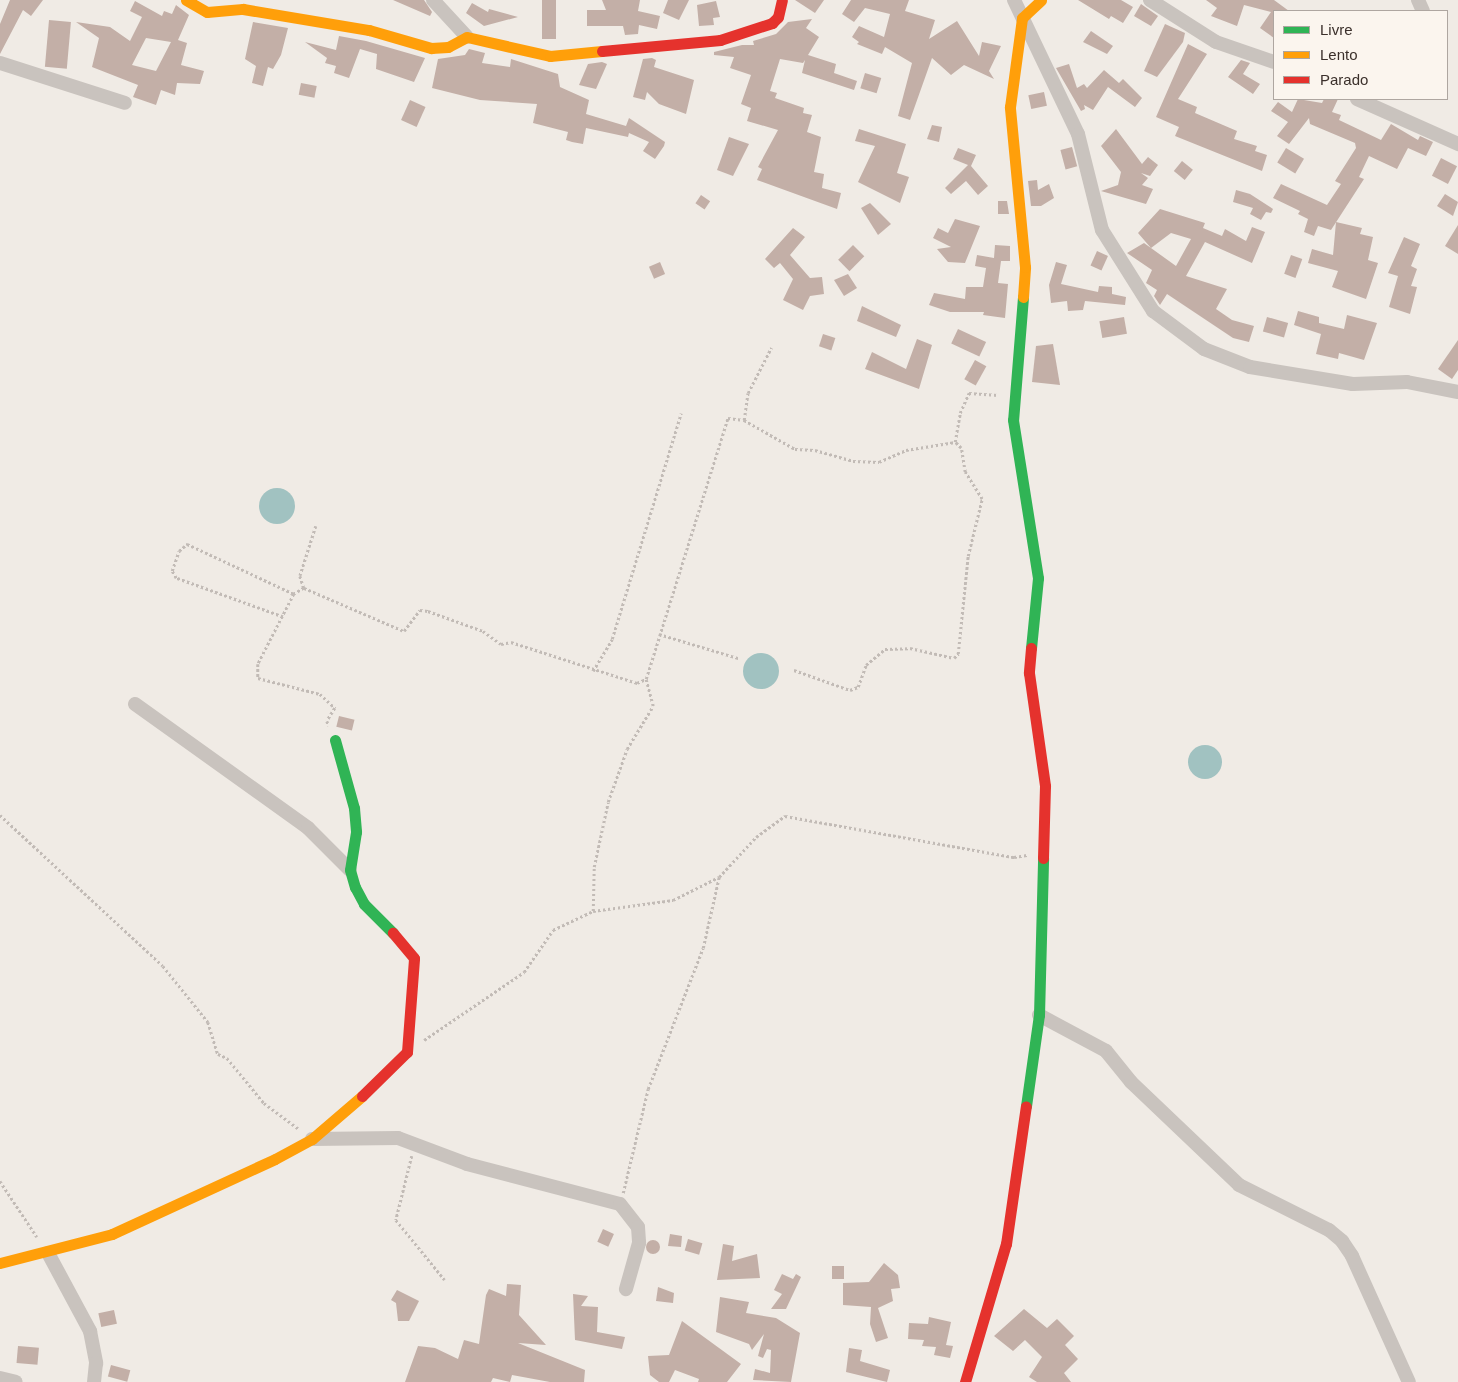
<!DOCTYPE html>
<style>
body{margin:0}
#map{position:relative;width:1458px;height:1382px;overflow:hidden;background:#f0ebe5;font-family:Arial,sans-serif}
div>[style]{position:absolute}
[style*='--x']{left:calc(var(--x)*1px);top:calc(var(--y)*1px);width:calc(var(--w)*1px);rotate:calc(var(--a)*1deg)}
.water>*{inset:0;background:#a1c2c1}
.round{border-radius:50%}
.building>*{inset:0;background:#c3afa7;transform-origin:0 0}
.path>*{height:2.5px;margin-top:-1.25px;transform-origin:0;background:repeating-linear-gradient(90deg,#c2bbb6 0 2.5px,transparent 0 5px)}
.street>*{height:14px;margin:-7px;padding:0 7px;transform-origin:7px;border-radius:7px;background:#c9c3be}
.fast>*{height:11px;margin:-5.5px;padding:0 5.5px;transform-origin:5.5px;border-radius:5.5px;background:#30b455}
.slow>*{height:11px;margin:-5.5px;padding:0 5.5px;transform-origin:5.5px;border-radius:5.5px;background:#ff9f0a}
.jam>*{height:11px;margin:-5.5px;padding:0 5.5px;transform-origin:5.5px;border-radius:5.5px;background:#e5322d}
span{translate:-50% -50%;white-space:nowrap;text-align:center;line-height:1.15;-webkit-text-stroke:5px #fbf5ee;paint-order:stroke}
.legend{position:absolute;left:1273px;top:10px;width:175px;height:90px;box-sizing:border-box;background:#fbf5ee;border:1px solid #aea6a0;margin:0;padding:6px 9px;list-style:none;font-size:15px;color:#3b302b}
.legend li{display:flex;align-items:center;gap:10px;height:25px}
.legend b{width:25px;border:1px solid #aea6a0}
</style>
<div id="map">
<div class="water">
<i class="round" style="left:259px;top:488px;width:36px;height:36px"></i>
<i class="round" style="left:743px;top:653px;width:36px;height:36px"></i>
<i class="round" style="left:1188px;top:745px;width:34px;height:34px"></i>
</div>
<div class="building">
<i style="clip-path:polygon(10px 0,43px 0,31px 16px,23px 10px,0 54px,0 24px)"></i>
<i style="clip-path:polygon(393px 0,424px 0,432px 12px,430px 16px)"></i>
<i style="left:542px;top:0;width:14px;height:39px"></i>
<i style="clip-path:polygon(602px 0,640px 0,638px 11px,660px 16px,657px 29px,639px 25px,638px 34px,625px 35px,623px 26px,587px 26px,587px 10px,606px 10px)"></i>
<i style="clip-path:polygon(668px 0,689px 0,679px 20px,663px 13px)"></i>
<i style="clip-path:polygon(795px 0,824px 0,815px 13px)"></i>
<i style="clip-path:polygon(851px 0,909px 0,905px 11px,935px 20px,929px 39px,957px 21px,979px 56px,982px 42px,1001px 46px,989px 71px,994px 79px,964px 65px,951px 75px,932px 58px,910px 120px,898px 116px,912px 63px,885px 47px,882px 54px,857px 44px,859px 42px,852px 37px,859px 26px,884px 37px,890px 14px,865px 8px,854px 22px,842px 14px)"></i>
<i style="clip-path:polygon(1078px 0,1121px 0,1133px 7px,1123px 23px,1111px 16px,1109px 19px)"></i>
<i style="clip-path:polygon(1206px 0,1274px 0,1289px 11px,1274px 11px,1274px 38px,1260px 28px,1271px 12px,1244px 5px,1237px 26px,1211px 16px,1217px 8px)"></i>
<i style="clip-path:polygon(evenodd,135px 1px,162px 16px,164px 11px,172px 14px,176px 5px,189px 15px,178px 40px,187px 43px,181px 65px,204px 71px,200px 84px,177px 83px,175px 95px,161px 90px,156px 105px,133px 97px,138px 85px,92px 67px,99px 38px,76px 22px,110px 27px,130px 41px,142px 17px,130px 11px,135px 1px,146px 38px,171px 42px,156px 71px,132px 65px,146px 38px)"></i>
<i style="clip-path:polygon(716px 1px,720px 17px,713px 18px,714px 25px,699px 26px,697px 5px)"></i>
<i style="clip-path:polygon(472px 3px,488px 12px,489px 9px,518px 17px,484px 26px,466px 13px)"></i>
<i style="clip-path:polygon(1141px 4px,1158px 16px,1151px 26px,1134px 16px)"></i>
<i style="clip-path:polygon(812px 19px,806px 28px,819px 37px,808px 55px,836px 64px,834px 73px,857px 81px,854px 90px,802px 73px,805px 60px,803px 63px,780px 59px,770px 91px,777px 93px,775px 98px,804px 108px,803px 113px,812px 115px,807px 132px,821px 137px,814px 172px,824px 174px,822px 188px,841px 193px,837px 209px,757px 180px,762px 169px,758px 167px,778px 130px,747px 121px,751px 108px,741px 104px,751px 75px,730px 68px,734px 57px,714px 55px,714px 52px,742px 45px,754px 45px,753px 41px,776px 34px,788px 22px)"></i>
<i style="left:49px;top:20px;width:22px;height:47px;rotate:5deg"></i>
<i style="clip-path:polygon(253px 22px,288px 28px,281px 55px,273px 69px,268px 67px,263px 86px,252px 83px,256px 66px,245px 59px)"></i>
<i style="clip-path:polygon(1165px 24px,1185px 33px,1183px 42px,1157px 77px,1144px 71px)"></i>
<i style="clip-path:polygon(1091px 31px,1113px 46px,1107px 54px,1083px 42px)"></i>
<i style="clip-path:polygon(339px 36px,366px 41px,425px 58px,414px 82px,376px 69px,377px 54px,360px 49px,349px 78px,334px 73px,336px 66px,325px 63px,327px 58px,305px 42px,336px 50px)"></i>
<i style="clip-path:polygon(1188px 44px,1207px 54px,1178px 99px,1197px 107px,1195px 113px,1237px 131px,1234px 139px,1257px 146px,1255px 151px,1267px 155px,1262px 171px,1175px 136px,1179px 127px,1156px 117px)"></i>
<i style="clip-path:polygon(469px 49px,485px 53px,482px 63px,510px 67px,511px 59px,558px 74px,560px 87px,589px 100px,586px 114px,626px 126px,629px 118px,665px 142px,664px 146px,655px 159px,643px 151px,649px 142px,629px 133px,628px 137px,586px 128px,583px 144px,572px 142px,566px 140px,568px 132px,533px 123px,537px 104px,480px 100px,432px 88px,438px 59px,465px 55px)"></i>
<i style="clip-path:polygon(652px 58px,656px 60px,654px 67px,694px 80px,686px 114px,659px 104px,647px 92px,645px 100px,633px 97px,643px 59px)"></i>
<i style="clip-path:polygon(1241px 60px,1250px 63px,1243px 74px,1260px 84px,1253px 94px,1228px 77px)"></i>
<i style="clip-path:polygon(602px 62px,607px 64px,596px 89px,579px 85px,588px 64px)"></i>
<i style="clip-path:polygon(1069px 64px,1077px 88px,1084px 84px,1087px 88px,1104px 70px,1119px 83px,1123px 79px,1142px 98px,1135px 107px,1108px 87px,1093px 110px,1084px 105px,1085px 109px,1081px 111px,1056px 68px)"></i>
<i style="left:865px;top:73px;width:17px;height:16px;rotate:17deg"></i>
<i style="left:301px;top:83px;width:16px;height:12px;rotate:11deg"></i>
<i style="left:1044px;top:92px;width:14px;height:16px;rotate:78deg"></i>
<i style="clip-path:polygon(1298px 99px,1322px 103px,1324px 99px,1338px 99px,1332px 112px,1341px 115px,1339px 120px,1381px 140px,1391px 124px,1418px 140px,1420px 136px,1433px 142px,1426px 156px,1408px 148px,1397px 169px,1369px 156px,1359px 177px,1364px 179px,1331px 230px,1318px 226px,1314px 236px,1304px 232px,1308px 219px,1298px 214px,1300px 211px,1273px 198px,1281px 184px,1327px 205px,1341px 184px,1335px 181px,1356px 148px,1355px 143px,1310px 124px,1309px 118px,1289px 144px,1277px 136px,1288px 122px,1271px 111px,1278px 102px,1292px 112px)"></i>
<i style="left:410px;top:100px;width:17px;height:22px;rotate:24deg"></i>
<i style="clip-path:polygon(932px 125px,942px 127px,939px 142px,927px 139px)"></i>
<i style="clip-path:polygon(859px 129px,906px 144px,897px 173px,909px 177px,900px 203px,858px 182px,875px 146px,855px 141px)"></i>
<i style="clip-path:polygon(1116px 129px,1142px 164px,1148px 157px,1158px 165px,1150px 176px,1141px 173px,1148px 178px,1142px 185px,1153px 189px,1146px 204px,1101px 191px,1118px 185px,1121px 172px,1101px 146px)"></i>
<i style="clip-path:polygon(729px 137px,749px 144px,733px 176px,717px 170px)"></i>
<i style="left:1072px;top:147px;width:20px;height:12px;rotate:75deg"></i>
<i style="clip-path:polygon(958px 148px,976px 155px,971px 166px,988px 186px,978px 195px,966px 181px,951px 194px,945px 188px,968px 165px,953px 159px)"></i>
<i style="left:1286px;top:148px;width:21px;height:17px;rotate:31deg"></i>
<i style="left:1441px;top:158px;width:18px;height:20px;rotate:27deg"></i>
<i style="left:1182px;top:161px;width:14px;height:13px;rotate:39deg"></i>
<i style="clip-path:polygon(1037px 180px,1038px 190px,1049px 184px,1054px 198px,1041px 206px,1031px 206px,1028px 181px)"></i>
<i style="clip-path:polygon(1236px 190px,1250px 194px,1273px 209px,1271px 213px,1266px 212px,1261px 220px,1250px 214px,1253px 208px,1233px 202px)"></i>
<i style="clip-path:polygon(1445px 194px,1458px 202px,1453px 216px,1437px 206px)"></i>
<i style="left:701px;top:195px;width:11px;height:10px;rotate:34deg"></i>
<i style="clip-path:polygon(998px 201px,1007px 201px,1009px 214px,998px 214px)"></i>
<i style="clip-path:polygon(870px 203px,891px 224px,878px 235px,861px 208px)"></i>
<i style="clip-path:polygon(1160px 209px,1205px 223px,1203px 228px,1222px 236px,1225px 229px,1246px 241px,1252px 227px,1265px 232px,1252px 263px,1205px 242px,1186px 276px,1227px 289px,1216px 309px,1232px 320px,1254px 326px,1249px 342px,1233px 338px,1167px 294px,1160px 305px,1154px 296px,1157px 290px,1146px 283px,1152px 270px,1127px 253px,1144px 243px,1176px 266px,1191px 239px,1171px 233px,1151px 248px,1138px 233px)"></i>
<i style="clip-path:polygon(955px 219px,980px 226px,965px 263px,948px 262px,937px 249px,951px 247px,933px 238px,938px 228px,948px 233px)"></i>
<i style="clip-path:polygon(1336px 222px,1362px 228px,1360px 234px,1373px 237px,1368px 260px,1378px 263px,1366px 299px,1332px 287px,1338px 271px,1308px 263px,1312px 249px,1333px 255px)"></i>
<i style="clip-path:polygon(1458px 225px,1458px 254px,1445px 246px)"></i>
<i style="clip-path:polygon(793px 228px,805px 237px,790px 255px,810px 278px,822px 277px,824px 294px,810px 296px,803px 310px,783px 300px,793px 279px,780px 263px,774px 268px,765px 259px)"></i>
<i style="clip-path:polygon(1404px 237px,1420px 244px,1411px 266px,1417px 269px,1411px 286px,1417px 287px,1410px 314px,1389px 307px,1398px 276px,1388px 273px)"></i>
<i style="left:853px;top:245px;width:16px;height:21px;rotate:45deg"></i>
<i style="clip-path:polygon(995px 245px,1010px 246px,1010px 261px,1001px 261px,998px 283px,1008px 284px,1005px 318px,983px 315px,984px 312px,950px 312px,929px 305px,934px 293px,965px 299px,966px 287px,983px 287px,986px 268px,975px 266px,977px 255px,994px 258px)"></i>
<i style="left:1097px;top:251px;width:12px;height:16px;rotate:24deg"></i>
<i style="left:1291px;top:255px;width:12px;height:20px;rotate:20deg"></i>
<i style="left:660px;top:262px;width:13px;height:12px;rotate:67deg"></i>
<i style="clip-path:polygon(1056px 262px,1067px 265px,1061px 284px,1098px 292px,1099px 286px,1112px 287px,1112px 294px,1126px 297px,1125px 305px,1085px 301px,1083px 310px,1068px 311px,1067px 301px,1051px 303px,1049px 285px)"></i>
<i style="clip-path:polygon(848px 274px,857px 288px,844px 296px,834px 280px)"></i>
<i style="clip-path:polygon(862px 306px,901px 325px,896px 337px,857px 321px)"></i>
<i style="clip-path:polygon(1298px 311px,1319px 317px,1319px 323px,1344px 329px,1347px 315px,1377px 323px,1364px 360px,1339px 353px,1338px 359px,1316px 354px,1321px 334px,1294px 325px)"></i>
<i style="left:1124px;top:317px;width:17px;height:25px;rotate:80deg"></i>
<i style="left:1267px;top:317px;width:22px;height:15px;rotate:16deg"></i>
<i style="left:958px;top:329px;width:31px;height:16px;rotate:25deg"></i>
<i style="left:823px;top:334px;width:13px;height:13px;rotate:18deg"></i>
<i style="clip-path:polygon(917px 339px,932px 345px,919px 389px,865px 369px,872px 352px,906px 369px)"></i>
<i style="clip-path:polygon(1458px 340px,1458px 370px,1452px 379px,1438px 369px)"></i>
<i style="clip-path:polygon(1053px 344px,1060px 385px,1032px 382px,1036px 346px)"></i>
<i style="left:975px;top:360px;width:13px;height:22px;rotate:29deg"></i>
<i style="left:339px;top:716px;width:16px;height:11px;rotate:14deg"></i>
<i style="left:603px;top:1229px;width:12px;height:14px;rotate:24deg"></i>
<i style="clip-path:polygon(670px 1234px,682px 1236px,681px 1247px,668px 1246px)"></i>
<i style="left:688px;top:1239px;width:15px;height:12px;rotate:16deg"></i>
<i class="round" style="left:646px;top:1240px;width:14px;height:14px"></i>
<i style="clip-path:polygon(723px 1244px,734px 1246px,732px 1261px,757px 1254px,760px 1278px,717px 1280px)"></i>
<i style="clip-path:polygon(884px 1263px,898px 1275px,900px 1288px,891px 1289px,893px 1301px,878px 1308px,888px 1338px,876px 1342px,870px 1324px,871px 1307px,843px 1305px,843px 1283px,869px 1282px)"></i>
<i style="left:832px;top:1266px;width:12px;height:13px"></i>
<i style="clip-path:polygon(782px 1274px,793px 1279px,796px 1274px,801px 1277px,786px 1309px,771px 1309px,782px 1294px,774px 1290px)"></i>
<i style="clip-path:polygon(507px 1284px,521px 1285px,519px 1315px,546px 1345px,518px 1343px,585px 1370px,584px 1382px,550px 1382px,512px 1375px,510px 1382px,493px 1378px,491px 1382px,405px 1382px,418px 1346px,435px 1348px,458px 1359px,464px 1340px,479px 1344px,486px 1295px,489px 1289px,506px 1296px)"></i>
<i style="clip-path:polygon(658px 1287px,674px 1293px,673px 1303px,656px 1301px)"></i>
<i style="clip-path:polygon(397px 1290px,419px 1301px,409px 1321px,398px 1321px,396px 1303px,391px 1300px)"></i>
<i style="clip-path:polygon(573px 1294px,588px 1296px,581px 1306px,598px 1307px,597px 1332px,625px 1337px,622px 1349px,575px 1340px)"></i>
<i style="clip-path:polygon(720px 1297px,749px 1302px,746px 1313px,776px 1318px,800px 1333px,791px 1382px,753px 1380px,755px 1369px,770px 1373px,771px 1350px,767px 1349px,763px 1358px,758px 1356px,764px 1334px,752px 1350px,749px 1344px,716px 1332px)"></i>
<i style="clip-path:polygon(1024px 1309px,1047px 1328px,1057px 1319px,1074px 1336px,1065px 1345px,1078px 1359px,1064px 1373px,1071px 1382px,1037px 1382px,1029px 1377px,1042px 1357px,1025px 1340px,1013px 1351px,994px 1336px)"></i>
<i style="left:114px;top:1310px;width:14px;height:16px;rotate:78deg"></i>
<i style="clip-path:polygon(929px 1317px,951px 1322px,946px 1345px,953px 1346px,950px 1358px,934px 1355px,936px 1347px,922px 1346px,924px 1340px,908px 1339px,909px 1323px,928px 1324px)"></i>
<i style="clip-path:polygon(682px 1321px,741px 1364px,727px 1382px,698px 1382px,699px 1379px,675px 1370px,669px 1382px,659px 1382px,650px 1375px,648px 1356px,669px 1355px)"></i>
<i style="left:18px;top:1346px;width:21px;height:17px;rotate:5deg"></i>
<i style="clip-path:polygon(849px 1348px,862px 1350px,860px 1361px,890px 1370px,887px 1382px,846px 1372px)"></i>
<i style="left:111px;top:1365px;width:20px;height:12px;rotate:15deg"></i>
</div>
<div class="path">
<i style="--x:744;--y:420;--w:59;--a:29.6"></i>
<i style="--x:795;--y:449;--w:20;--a:3"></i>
<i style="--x:815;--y:450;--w:40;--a:16"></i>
<i style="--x:853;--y:461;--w:26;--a:2"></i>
<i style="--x:879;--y:462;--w:30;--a:-24"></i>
<i style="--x:906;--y:450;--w:50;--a:-9.3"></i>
<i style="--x:955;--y:442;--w:29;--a:-80"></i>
<i style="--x:960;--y:413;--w:22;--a:-66"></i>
<i style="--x:969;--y:393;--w:29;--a:4"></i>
<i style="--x:316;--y:526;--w:52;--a:107.7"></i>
<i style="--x:300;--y:576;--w:13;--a:72"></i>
<i style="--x:304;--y:588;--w:109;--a:23.3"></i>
<i style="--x:404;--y:631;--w:26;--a:-53"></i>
<i style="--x:420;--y:610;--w:8;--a:7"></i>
<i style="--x:428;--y:611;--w:59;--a:20"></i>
<i style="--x:483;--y:631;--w:22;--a:36"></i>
<i style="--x:501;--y:644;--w:10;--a:-11"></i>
<i style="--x:511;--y:642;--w:133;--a:18"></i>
<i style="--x:637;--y:683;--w:10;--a:-24"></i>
<i style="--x:646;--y:679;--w:274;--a:-72.6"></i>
<i style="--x:728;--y:418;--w:16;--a:7"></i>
<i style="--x:744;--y:420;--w:27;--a:-82"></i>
<i style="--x:748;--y:393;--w:51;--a:-62.9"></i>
<i style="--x:304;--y:588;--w:12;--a:149"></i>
<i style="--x:294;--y:594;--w:79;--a:117.2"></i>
<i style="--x:258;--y:664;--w:14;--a:90"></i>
<i style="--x:258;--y:678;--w:64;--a:14.5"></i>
<i style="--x:320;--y:694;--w:21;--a:43"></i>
<i style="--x:335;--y:708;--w:15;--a:122"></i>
<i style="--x:327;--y:721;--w:5;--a:68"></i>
<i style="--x:283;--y:617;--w:114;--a:-160"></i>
<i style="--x:176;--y:578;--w:8;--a:-120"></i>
<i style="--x:172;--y:571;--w:21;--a:-71"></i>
<i style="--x:179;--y:551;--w:11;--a:-41"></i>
<i style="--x:187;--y:544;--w:118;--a:25"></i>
<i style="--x:659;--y:634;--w:83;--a:16.9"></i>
<i style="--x:794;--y:670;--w:59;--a:19.7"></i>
<i style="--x:850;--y:690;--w:9;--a:-21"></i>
<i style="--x:858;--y:687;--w:23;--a:-70"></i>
<i style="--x:866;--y:665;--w:25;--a:-40"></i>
<i style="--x:885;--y:649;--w:25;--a:-2"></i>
<i style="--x:910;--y:648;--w:45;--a:12.8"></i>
<i style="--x:954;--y:658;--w:6;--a:-45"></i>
<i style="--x:958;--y:654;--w:99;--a:-84.2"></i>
<i style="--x:968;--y:556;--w:59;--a:-76.2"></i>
<i style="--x:982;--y:499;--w:32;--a:-122"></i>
<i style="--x:965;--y:472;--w:24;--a:-99"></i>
<i style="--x:961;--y:448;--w:8;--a:-135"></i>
<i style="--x:593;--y:671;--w:37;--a:-59"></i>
<i style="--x:612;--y:639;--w:236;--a:-73"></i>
<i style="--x:0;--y:815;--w:222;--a:42.8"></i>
<i style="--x:163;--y:966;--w:72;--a:51.2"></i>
<i style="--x:208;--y:1022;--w:34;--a:73"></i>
<i style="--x:218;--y:1054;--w:10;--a:24"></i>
<i style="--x:227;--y:1058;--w:58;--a:50.6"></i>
<i style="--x:264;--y:1103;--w:44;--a:36.6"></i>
<i style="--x:593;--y:911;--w:44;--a:-88.7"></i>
<i style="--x:594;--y:867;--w:66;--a:-77.8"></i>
<i style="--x:608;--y:802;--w:56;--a:-70.3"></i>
<i style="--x:627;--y:749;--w:50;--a:-58.8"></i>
<i style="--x:653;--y:706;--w:28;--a:-105"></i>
<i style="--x:424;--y:1040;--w:121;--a:-34.2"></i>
<i style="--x:524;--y:972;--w:51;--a:-55.4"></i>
<i style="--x:553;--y:930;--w:44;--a:-25.4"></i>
<i style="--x:593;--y:911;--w:81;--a:-7.8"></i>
<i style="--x:673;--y:900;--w:51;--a:-26.6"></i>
<i style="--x:719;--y:877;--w:54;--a:-47.2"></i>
<i style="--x:756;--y:837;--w:36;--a:-36"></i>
<i style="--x:785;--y:816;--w:233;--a:10.2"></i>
<i style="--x:1014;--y:857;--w:13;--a:-9"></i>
<i style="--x:412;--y:1156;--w:66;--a:104"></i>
<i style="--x:396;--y:1220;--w:77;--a:50.8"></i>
<i style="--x:0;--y:1181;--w:67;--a:56.5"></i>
<i style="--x:623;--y:1193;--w:107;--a:-76.5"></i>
<i style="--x:648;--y:1089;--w:151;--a:-68.7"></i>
<i style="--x:703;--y:948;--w:73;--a:-77.3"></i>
</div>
<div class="street">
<i style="--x:433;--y:0;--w:50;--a:47.4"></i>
<i style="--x:1014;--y:0;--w:148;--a:64.5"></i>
<i style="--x:1078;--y:134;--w:99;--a:76"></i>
<i style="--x:1102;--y:230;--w:96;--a:57.8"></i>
<i style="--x:1153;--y:311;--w:64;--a:36.7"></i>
<i style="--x:1204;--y:349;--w:49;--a:21.4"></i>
<i style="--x:1250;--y:367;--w:104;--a:9.4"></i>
<i style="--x:1353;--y:384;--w:54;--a:-2.1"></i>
<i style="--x:1407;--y:382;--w:52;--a:11.1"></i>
<i style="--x:1150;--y:0;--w:78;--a:32.5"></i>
<i style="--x:1216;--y:42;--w:61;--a:19"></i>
<i style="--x:1418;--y:0;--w:12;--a:66"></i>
<i style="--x:0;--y:63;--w:131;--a:17.7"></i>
<i style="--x:1357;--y:99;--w:111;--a:24"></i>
<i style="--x:135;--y:704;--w:213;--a:35.6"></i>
<i style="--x:308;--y:828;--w:59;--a:45"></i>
<i style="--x:1039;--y:1015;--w:76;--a:28.2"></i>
<i style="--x:1106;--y:1051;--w:40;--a:51"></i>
<i style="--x:1131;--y:1082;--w:149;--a:43.6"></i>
<i style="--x:1239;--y:1185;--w:101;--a:26.6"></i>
<i style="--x:1329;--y:1230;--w:17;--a:40"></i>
<i style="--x:1342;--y:1241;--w:18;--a:56"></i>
<i style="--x:1352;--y:1256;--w:138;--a:65.7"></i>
<i style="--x:312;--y:1139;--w:86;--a:-0.7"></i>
<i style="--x:398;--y:1138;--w:74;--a:20.6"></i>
<i style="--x:467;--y:1164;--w:158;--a:14.7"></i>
<i style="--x:620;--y:1204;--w:29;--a:52"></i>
<i style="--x:638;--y:1227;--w:16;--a:86"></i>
<i style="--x:639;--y:1243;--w:48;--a:105.8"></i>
<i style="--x:48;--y:1253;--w:89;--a:61.7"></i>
<i style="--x:90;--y:1331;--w:33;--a:79"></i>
<i style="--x:96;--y:1363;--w:19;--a:96"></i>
<i style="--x:0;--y:1378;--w:16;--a:14"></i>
</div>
<div class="fast">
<i style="--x:1023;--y:297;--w:123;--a:94.6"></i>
<i style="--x:1013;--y:420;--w:160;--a:81"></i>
<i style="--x:1038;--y:578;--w:70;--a:95.7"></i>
<i style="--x:335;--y:740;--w:71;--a:74.4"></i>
<i style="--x:354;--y:808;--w:24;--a:85"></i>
<i style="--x:356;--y:832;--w:38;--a:99"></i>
<i style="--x:350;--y:870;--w:18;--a:74"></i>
<i style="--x:355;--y:887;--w:19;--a:62"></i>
<i style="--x:364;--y:904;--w:41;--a:45"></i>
<i style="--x:1026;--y:1106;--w:92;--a:-81.9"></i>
<i style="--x:1039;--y:1015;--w:157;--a:-88.5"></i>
</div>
<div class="slow">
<i style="--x:186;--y:0;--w:24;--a:30"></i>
<i style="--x:207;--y:12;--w:36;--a:-5"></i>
<i style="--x:243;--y:9;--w:128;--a:9.5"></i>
<i style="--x:369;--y:30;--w:65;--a:16.2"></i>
<i style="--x:431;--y:48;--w:17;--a:-3"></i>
<i style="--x:448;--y:47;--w:21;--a:-28"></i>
<i style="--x:467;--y:37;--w:85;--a:12.9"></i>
<i style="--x:550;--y:56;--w:52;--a:-5.5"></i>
<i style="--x:1023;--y:297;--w:30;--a:-86"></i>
<i style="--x:1025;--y:267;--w:161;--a:-95.4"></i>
<i style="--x:1010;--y:107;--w:90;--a:-82.3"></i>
<i style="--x:1022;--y:18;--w:26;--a:-43"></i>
<i style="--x:0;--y:1263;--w:116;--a:-14.5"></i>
<i style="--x:112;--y:1234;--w:179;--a:-24.7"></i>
<i style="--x:275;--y:1159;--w:42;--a:-28.4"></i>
<i style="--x:312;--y:1139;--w:66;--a:-40.7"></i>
</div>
<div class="jam">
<i style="--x:602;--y:51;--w:119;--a:-5.3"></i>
<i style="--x:720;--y:40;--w:55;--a:-18.1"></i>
<i style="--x:772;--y:23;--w:8;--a:-45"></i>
<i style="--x:778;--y:17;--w:17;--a:-77"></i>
<i style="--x:1031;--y:648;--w:25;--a:95"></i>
<i style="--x:1029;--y:673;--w:114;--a:81.9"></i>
<i style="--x:1045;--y:786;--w:72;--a:91.6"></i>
<i style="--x:362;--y:1096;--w:63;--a:-44.4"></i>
<i style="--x:407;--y:1052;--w:94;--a:-85.7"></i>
<i style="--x:414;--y:958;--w:33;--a:-130"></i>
<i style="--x:965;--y:1382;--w:144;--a:-73.5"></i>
<i style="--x:1006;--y:1244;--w:139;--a:-81.8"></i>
</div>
<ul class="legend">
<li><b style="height:6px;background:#30b455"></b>Livre</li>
<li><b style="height:6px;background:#ff9f0a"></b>Lento</li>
<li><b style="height:6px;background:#e5322d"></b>Parado</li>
</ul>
</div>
